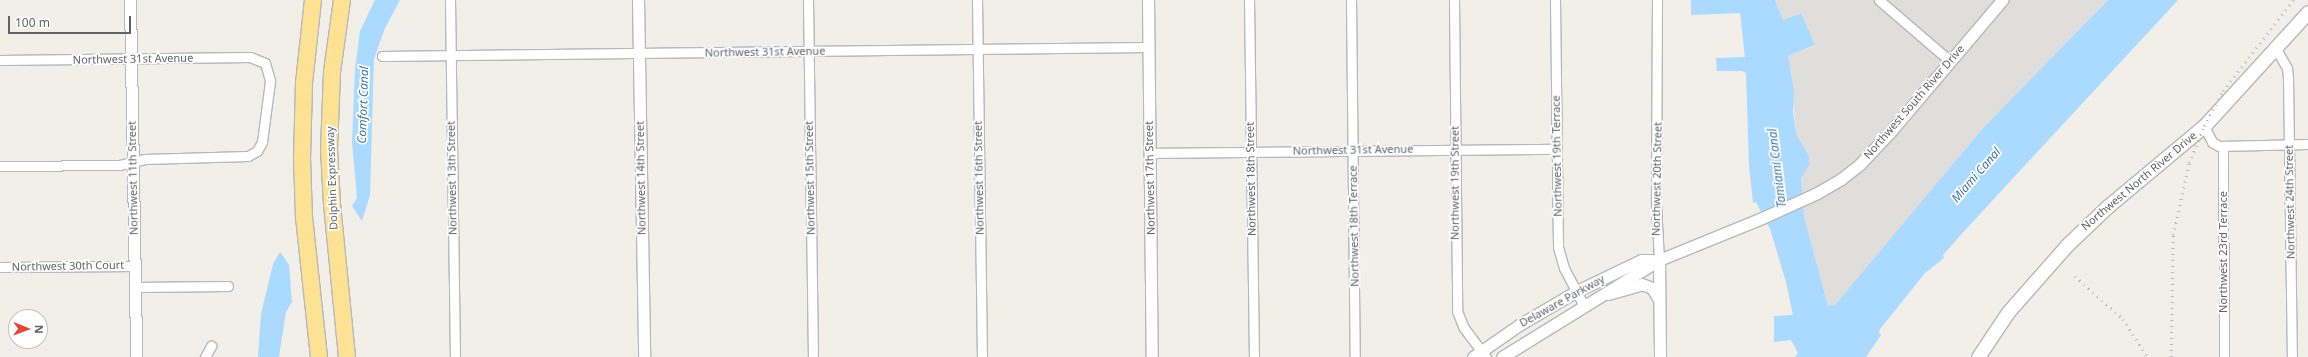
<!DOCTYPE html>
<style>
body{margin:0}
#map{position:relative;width:2308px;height:357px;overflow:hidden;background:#f1efe8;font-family:"Noto Sans",sans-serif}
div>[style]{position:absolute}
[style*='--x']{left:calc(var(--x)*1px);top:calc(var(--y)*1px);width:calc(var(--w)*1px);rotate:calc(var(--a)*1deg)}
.industrial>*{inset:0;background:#e0deda}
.water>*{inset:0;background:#aadaff}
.roads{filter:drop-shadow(1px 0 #b5b8bc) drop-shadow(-1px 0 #b5b8bc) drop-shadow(0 1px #b5b8bc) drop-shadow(0 -1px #b5b8bc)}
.minor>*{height:9px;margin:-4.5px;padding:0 4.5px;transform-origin:4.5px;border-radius:4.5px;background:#fff}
.tertiary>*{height:11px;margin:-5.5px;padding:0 5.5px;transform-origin:5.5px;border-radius:5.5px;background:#fff}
.secondary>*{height:13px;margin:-6.5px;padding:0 6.5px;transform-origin:6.5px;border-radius:6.5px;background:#fff}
.motorway>*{height:16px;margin:-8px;padding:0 8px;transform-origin:8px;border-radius:8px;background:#fde293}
.rail>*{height:2.5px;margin-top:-1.25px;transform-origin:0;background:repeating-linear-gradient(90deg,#b6b7b8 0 1px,transparent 0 6px)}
span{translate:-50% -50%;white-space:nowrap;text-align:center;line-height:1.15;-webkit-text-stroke:3.5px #fff;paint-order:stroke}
.street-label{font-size:11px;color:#5f6368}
.water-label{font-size:12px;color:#4174aa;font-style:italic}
.north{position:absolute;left:8px;top:309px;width:40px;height:40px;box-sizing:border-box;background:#fff;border:1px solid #bfc1c3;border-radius:50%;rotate:91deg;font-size:11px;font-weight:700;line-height:16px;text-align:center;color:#5f6368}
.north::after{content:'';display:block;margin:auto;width:14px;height:18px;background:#ea4335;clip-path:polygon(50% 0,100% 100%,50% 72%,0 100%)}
.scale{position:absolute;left:8px;top:16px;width:123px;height:18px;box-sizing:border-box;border:2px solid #5f6368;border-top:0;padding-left:5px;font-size:12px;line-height:14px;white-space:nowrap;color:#5f6368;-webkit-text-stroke:3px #fff;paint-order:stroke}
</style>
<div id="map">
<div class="industrial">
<i style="clip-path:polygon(1775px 0,2108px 0,1984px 127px,1835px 306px,1828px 306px,1804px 216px,1801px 178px,1809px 158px,1797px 136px,1788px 56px,1815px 46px,1800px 13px,1783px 20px)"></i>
</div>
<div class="water">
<i style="clip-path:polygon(375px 0,400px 0,385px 28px,374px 59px,370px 195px,362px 221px,352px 206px,357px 198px,352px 142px,355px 69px,360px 31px)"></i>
<i style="clip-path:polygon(1691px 0,1775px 0,1783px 20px,1801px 13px,1815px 45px,1788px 56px,1794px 91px,1793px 112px,1797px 136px,1809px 156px,1809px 165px,1801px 178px,1804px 216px,1828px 306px,1835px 305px,1984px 127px,2108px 0,2178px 0,1967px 228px,1943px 255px,1944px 258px,1925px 273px,1880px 329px,1879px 333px,1881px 335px,1866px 357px,1795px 357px,1798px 353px,1791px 340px,1774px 342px,1774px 316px,1793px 315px,1786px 282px,1770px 229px,1756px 202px,1753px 203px,1749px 165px,1746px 73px,1742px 71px,1717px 71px,1716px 58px,1745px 57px,1740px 13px,1691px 15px)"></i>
<i style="clip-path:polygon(280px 252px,289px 265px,292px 302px,286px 312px,279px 357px,258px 357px,261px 314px,273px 264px)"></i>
</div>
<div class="roads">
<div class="minor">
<i style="--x:450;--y:0;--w:357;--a:89.2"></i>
<i style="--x:808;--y:0;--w:357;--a:89.2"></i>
<i style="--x:977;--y:0;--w:357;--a:89.2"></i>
<i style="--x:1249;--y:0;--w:357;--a:89.2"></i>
<i style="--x:1351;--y:0;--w:357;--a:89.4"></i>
<i style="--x:1454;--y:0;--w:311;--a:89.4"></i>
<i style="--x:1457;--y:311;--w:18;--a:68"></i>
<i style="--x:1464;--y:328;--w:36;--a:53"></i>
<i style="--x:1555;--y:0;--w:247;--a:89.3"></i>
<i style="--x:1558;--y:247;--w:22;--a:74"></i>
<i style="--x:1564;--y:268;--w:43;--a:62.2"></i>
<i style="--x:1657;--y:0;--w:204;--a:90.3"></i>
<i style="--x:1656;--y:204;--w:56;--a:86.9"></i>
<i style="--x:1879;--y:0;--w:94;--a:40.7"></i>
<i style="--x:2276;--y:49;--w:22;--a:60"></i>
<i style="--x:2287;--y:68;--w:9;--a:84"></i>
<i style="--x:2288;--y:77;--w:280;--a:89.2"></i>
<i style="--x:382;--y:56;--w:766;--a:-0.67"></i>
<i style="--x:0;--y:60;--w:250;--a:-0.7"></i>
<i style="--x:250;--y:57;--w:16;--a:22"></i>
<i style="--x:265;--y:63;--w:19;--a:74"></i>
<i style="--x:270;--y:81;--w:62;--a:97.5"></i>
<i style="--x:262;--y:142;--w:10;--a:119"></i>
<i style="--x:257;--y:151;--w:10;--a:151"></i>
<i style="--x:248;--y:156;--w:103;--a:178.3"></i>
<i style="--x:145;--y:159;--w:26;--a:167"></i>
<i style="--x:120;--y:165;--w:120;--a:179.5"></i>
<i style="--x:2204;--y:126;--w:18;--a:63"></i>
<i style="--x:2212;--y:142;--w:8;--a:30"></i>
<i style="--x:2219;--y:146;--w:89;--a:-1.3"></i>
<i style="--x:2223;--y:146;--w:211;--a:89.7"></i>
<i style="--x:1150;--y:153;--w:407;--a:-0.6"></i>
<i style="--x:0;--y:267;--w:135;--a:-0.4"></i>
<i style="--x:135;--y:287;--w:93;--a:-0.6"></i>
<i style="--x:205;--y:357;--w:13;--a:-61"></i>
</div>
<div class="tertiary">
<i style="--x:130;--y:0;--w:357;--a:89"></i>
<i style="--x:638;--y:0;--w:357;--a:89"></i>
<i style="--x:1148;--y:0;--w:357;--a:89.4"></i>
<i style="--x:1659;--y:260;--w:97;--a:89.4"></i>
<i style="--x:1608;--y:294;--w:35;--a:-16"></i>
<i style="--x:1642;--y:284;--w:11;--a:22"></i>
<i style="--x:1652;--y:288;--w:13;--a:58"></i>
<i style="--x:1473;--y:357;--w:56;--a:-34.8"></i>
<i style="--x:1519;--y:325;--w:67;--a:-30.4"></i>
<i style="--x:1577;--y:291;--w:71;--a:-25.8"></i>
<i style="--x:1641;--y:260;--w:17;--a:0"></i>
<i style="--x:1502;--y:357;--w:185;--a:-31.7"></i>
<i style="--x:1659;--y:260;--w:111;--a:-22.2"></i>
<i style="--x:1762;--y:218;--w:60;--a:-24.4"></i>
<i style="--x:1817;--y:193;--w:28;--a:-30"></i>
<i style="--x:1841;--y:179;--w:24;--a:-38"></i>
<i style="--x:1860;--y:164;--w:45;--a:-46.8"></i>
<i style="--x:1891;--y:131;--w:172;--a:-49.7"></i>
</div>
<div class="secondary">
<i style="--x:1978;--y:357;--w:54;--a:-56.3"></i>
<i style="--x:2008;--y:312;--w:89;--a:-48.6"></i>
<i style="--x:2067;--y:245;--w:57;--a:-43.6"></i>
<i style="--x:2108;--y:206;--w:125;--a:-39.8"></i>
<i style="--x:2204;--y:126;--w:154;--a:-47.6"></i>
</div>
<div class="motorway">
<i style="--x:313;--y:0;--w:83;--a:96.2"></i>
<i style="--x:304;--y:83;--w:75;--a:91.5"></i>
<i style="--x:302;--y:158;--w:59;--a:88.1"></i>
<i style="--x:304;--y:217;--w:141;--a:83.9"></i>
<i style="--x:342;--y:0;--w:73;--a:97.9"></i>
<i style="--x:332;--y:72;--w:77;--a:92.2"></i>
<i style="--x:329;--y:149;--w:55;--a:86.9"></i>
<i style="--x:332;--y:204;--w:154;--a:84.4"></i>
</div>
</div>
<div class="rail">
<i style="--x:2075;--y:276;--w:64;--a:41.9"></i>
<i style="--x:2123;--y:319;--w:45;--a:56.7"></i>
<i style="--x:2171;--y:357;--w:122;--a:-89.1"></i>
<i style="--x:2173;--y:235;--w:74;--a:-77.5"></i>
<i style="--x:2189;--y:163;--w:40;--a:-68"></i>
<i style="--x:2204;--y:126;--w:40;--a:-62"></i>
<i style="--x:2223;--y:91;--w:115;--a:-52.4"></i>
</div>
<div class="street-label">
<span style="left:765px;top:52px;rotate:-1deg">Northwest 31st Avenue</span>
<span style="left:133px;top:59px;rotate:-1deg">Northwest 31st Avenue</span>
<span style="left:1914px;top:102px;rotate:-49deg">Northwest South River Drive</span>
<span style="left:1353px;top:150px;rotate:-1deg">Northwest 31st Avenue</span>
<span style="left:1557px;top:156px;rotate:-91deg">Northwest 19th Terrace</span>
<span style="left:133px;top:178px;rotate:-91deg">Northwest 11th Street</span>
<span style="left:332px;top:178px;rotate:-92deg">Dolphin Expressway</span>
<span style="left:452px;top:178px;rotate:-91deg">Northwest 13th Street</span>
<span style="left:641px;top:178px;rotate:-91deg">Northwest 14th Street</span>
<span style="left:810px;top:178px;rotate:-91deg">Northwest 15th Street</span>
<span style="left:979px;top:178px;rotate:-91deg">Northwest 16th Street</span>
<span style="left:1150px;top:178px;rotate:-91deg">Northwest 17th Street</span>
<span style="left:1251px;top:179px;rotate:-91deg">Northwest 18th Street</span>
<span style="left:1657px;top:179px;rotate:-89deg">Northwest 20th Street</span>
<span style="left:2139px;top:181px;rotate:-40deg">Northwest North River Drive</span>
<span style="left:1455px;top:183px;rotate:-90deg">Northwest 19th Street</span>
<span style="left:2290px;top:202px;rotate:-91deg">Northwest 24th Street</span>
<span style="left:1354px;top:226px;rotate:-91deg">Northwest 18th Terrace</span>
<span style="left:2223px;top:252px;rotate:-90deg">Northwest 23rd Terrace</span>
<span style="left:68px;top:266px;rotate:-1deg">Northwest 30th Court</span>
<span style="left:1562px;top:301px;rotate:-29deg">Delaware Parkway</span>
</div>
<div class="water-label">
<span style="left:363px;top:105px;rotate:-88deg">Comfort Canal</span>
<span style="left:1777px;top:168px;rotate:-97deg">Tamiami Canal</span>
<span style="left:1976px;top:175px;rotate:-49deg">Miami Canal</span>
</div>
<div class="north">N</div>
<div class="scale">100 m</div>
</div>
